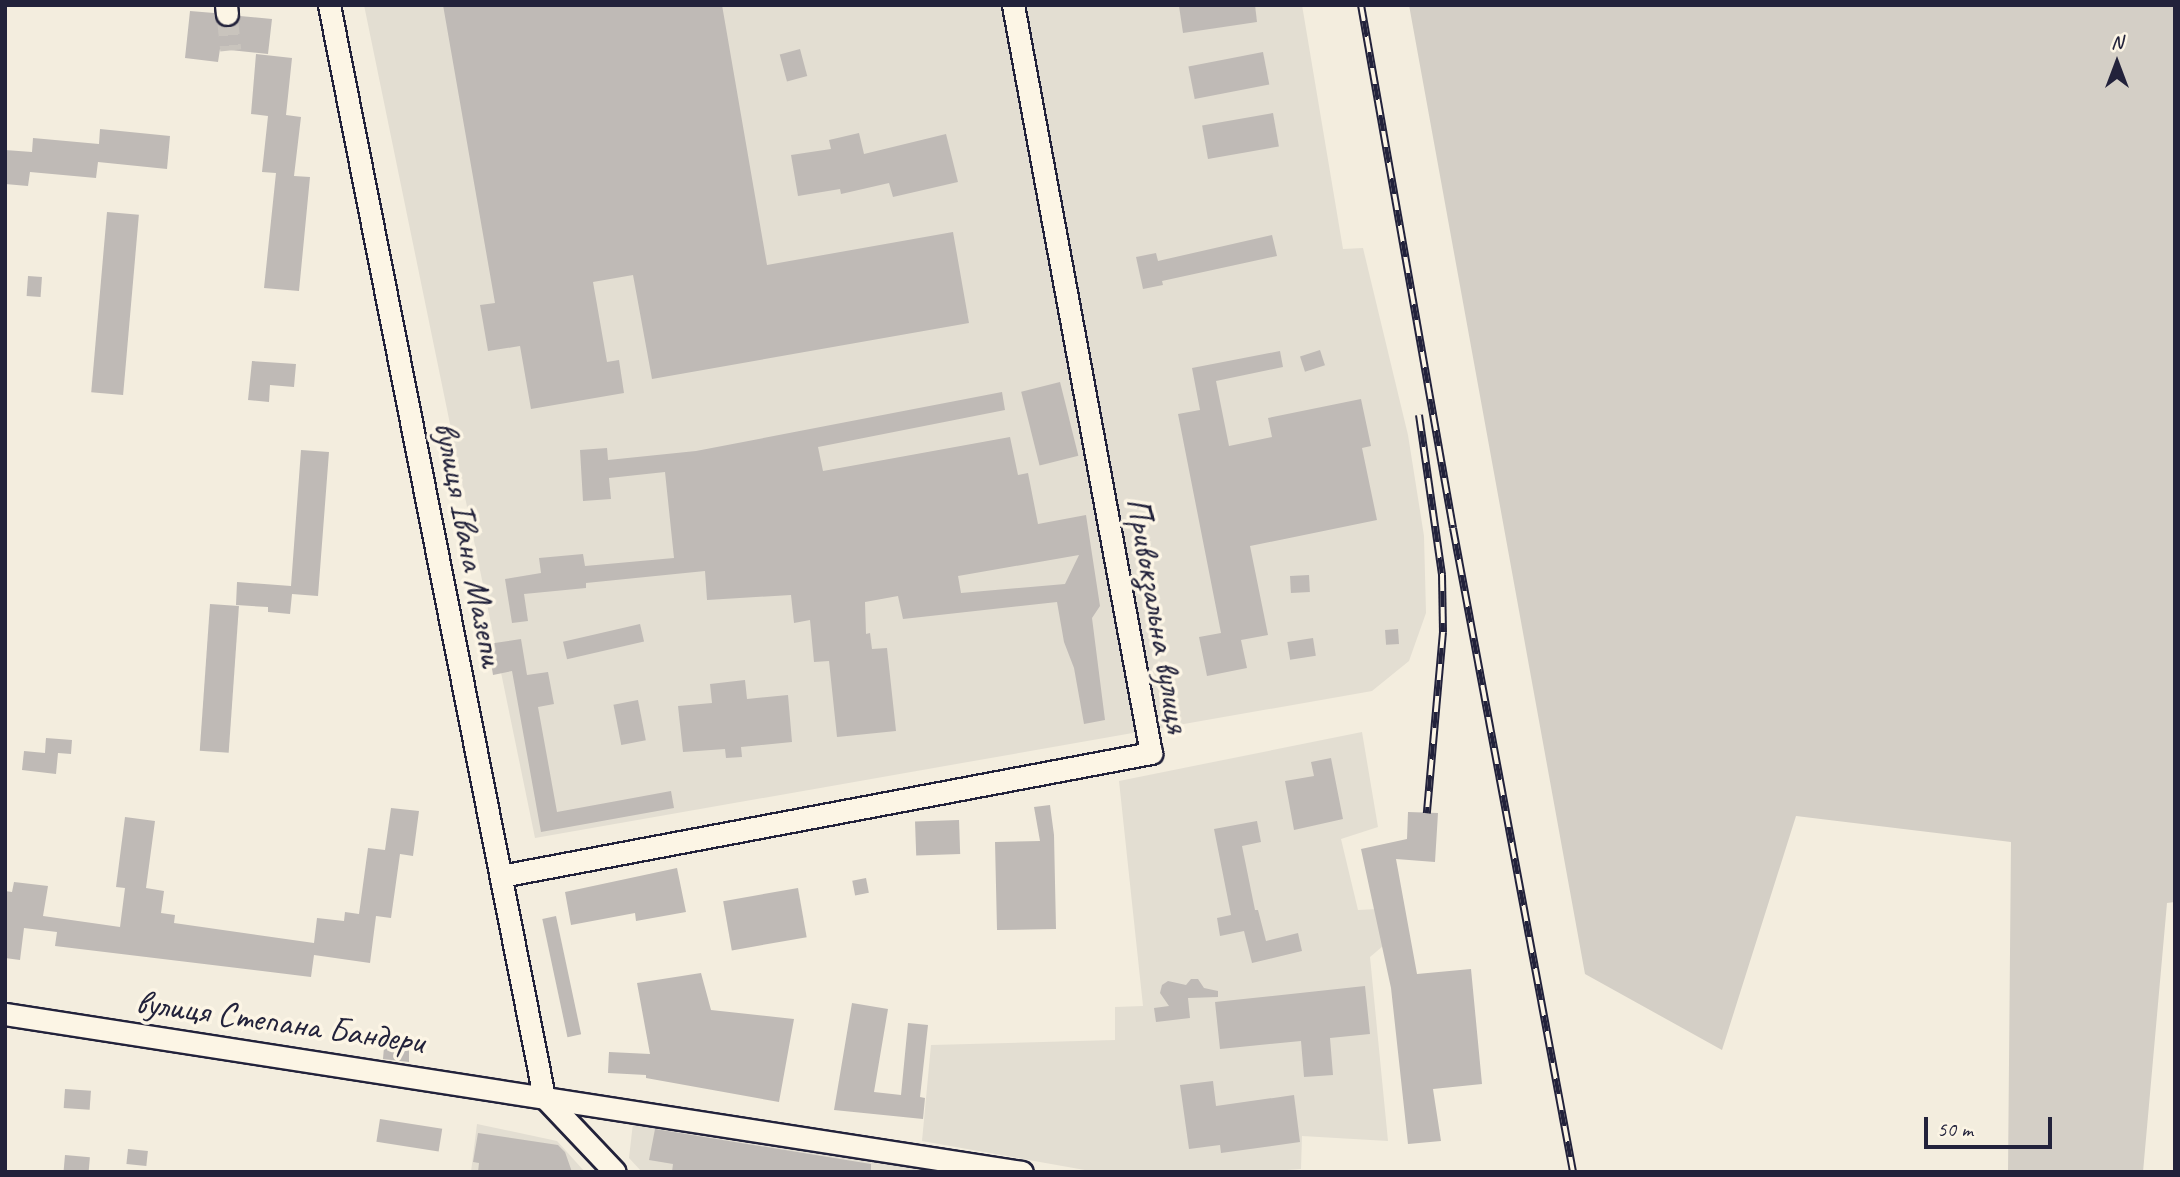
<!DOCTYPE html>
<meta charset="utf-8">
<style>
body{margin:0}
#map{position:relative;width:2180px;height:1177px;overflow:hidden;background:#f3edde;font-family:Caveat,sans-serif}
div>[style]{position:absolute}
[style*='--x']{left:calc(var(--x)*1px);top:calc(var(--y)*1px);width:calc(var(--w)*1px);rotate:calc(var(--a)*1deg)}
.built>*{inset:0;background:#e3ded2}
.green>*{inset:0;background:#d4cfc6}
.building>*{inset:0;background:#bfbab6;transform-origin:0 0}
.minor-tunnel>*{height:21px;margin-top:-10.5px;transform-origin:0;background:repeating-linear-gradient(90deg,#c9c4bd 0 21px,transparent 0 31px)}
.roads{filter:drop-shadow(2px 0 #22223b) drop-shadow(-2px 0 #22223b) drop-shadow(0 2px #22223b) drop-shadow(0 -2px #22223b)}
.minor>*{height:21px;margin:-10.5px;padding:0 10.5px;transform-origin:10.5px;border-radius:10.5px;background:#fcf5e5}
.rail>*{height:8px;margin-top:-4px;transform-origin:0;background:repeating-linear-gradient(90deg,#fcf5e5 0 16px,#22223b 0 32px);box-sizing:border-box;border-block:2px solid #22223b}
span{translate:-50% -50%;white-space:nowrap;text-align:center;line-height:1.15;-webkit-text-stroke:7px #fcf5e5;paint-order:stroke}
.street-label{font-size:35px;color:#22223b}
.frame{position:absolute;inset:0;border:7px solid #22223b;pointer-events:none}
.north{position:absolute;left:2082px;top:28px;width:70px;height:70px;-webkit-text-stroke:5px #fcf5e5;paint-order:stroke;rotate:0deg;font-size:19px;font-weight:700;line-height:28px;text-align:center;color:#22223b}
.north::after{content:'';display:block;margin:auto;width:24px;height:32px;background:#22223b;clip-path:polygon(50% 0,100% 100%,50% 72%,0 100%)}
.scale{position:absolute;left:1924px;top:1117px;width:128px;height:32px;box-sizing:border-box;border:4px solid #22223b;border-top:0;padding-left:9px;font-size:21px;line-height:24px;white-space:nowrap;color:#22223b;-webkit-text-stroke:5px #fcf5e5;paint-order:stroke}
</style>
<div id="map">
<div class="built">
<i style="clip-path:polygon(364px 5px,1302px 5px,1343px 249px,1363px 248px,1408px 435px,1424px 536px,1426px 613px,1409px 661px,1372px 691px,535px 838px)"></i>
<i style="clip-path:polygon(1362px 732px,1378px 827px,1341px 839px,1358px 910px,1377px 909px,1383px 946px,1370px 957px,1388px 1141px,1302px 1136px,1301px 1169px,1260px 1172px,1096px 1172px,922px 1141px,931px 1045px,1115px 1040px,1115px 1007px,1143px 1006px,1119px 781px)"></i>
<i style="clip-path:polygon(633px 1123px,958px 1172px,642px 1172px,629px 1158px)"></i>
<i style="clip-path:polygon(477px 1124px,557px 1141px,585px 1172px,471px 1172px)"></i>
</div>
<div class="green">
<i style="clip-path:polygon(1409px 5px,2175px 5px,2175px 902px,2167px 903px,2143px 1172px,2008px 1172px,2011px 842px,1796px 816px,1722px 1050px,1585px 974px)"></i>
</div>
<div class="building">
<i style="clip-path:polygon(443px 5px,722px 5px,767px 265px,953px 232px,969px 323px,652px 379px,633px 275px,593px 282px,607px 362px,619px 360px,624px 393px,531px 409px,520px 346px,488px 351px,480px 305px,495px 303px)"></i>
<i style="clip-path:polygon(1255px 5px,1257px 22px,1183px 33px,1179px 6px)"></i>
<i style="clip-path:polygon(190px 11px,214px 13px,217px 22px,228px 27px,235px 24px,240px 16px,272px 19px,268px 54px,220px 49px,218px 62px,185px 58px)"></i>
<i style="left:800px;top:49px;width:28px;height:21px;rotate:75deg"></i>
<i style="left:1263px;top:52px;width:33px;height:76px;rotate:79deg"></i>
<i style="clip-path:polygon(256px 54px,292px 58px,286px 115px,301px 117px,294px 176px,310px 177px,299px 291px,264px 288px,276px 173px,262px 172px,268px 116px,251px 114px)"></i>
<i style="left:1273px;top:113px;width:34px;height:72px;rotate:80deg"></i>
<i style="clip-path:polygon(100px 129px,170px 136px,167px 169px,98px 162px,96px 178px,30px 172px,28px 186px,5px 184px,5px 150px,32px 152px,33px 138px,99px 144px)"></i>
<i style="clip-path:polygon(859px 133px,864px 154px,946px 134px,958px 182px,893px 197px,889px 183px,841px 194px,840px 189px,798px 196px,791px 155px,831px 149px,829px 140px)"></i>
<i style="left:107px;top:212px;width:32px;height:181px;rotate:5deg"></i>
<i style="clip-path:polygon(1272px 235px,1277px 256px,1162px 281px,1163px 285px,1143px 289px,1136px 257px,1156px 253px,1158px 261px)"></i>
<i style="left:28px;top:276px;width:14px;height:20px;rotate:4deg"></i>
<i style="left:1320px;top:350px;width:16px;height:21px;rotate:72deg"></i>
<i style="clip-path:polygon(1280px 351px,1283px 367px,1216px 381px,1229px 446px,1272px 437px,1268px 418px,1361px 399px,1371px 446px,1362px 448px,1377px 520px,1250px 546px,1268px 635px,1241px 640px,1247px 668px,1207px 676px,1199px 637px,1221px 633px,1178px 414px,1200px 410px,1192px 368px)"></i>
<i style="clip-path:polygon(252px 361px,296px 364px,294px 387px,270px 385px,269px 402px,248px 400px)"></i>
<i style="left:1060px;top:382px;width:76px;height:40px;rotate:76deg"></i>
<i style="clip-path:polygon(evenodd,1002px 392px,1005px 410px,818px 447px,823px 471px,1010px 437px,1018px 475px,1028px 473px,1038px 524px,1086px 515px,1100px 606px,1092px 618px,1105px 720px,1084px 724px,1074px 668px,1064px 642px,1057px 602px,903px 619px,898px 596px,865px 602px,866px 634px,870px 633px,872px 649px,887px 648px,896px 731px,837px 737px,829px 661px,814px 662px,810px 620px,794px 623px,791px 595px,707px 600px,705px 571px,586px 583px,586px 588px,524px 594px,528px 621px,512px 623px,505px 579px,541px 573px,539px 558px,583px 554px,585px 566px,674px 558px,665px 472px,609px 478px,611px 499px,583px 501px,580px 450px,607px 448px,608px 460px,696px 451px,1002px 392px,1079px 555px,1065px 584px,961px 593px,958px 576px,1079px 555px)"></i>
<i style="clip-path:polygon(301px 450px,329px 452px,318px 596px,292px 594px,290px 614px,268px 612px,268px 607px,236px 605px,237px 582px,291px 586px)"></i>
<i style="left:1309px;top:575px;width:17px;height:19px;rotate:87deg"></i>
<i style="left:210px;top:604px;width:29px;height:147px;rotate:4deg"></i>
<i style="left:640px;top:624px;width:18px;height:79px;rotate:77deg"></i>
<i style="left:1398px;top:629px;width:15px;height:13px;rotate:86deg"></i>
<i style="left:1313px;top:638px;width:18px;height:26px;rotate:81deg"></i>
<i style="clip-path:polygon(521px 639px,527px 675px,548px 672px,554px 704px,538px 707px,557px 812px,671px 791px,674px 808px,541px 832px,512px 671px,493px 675px,488px 644px)"></i>
<i style="clip-path:polygon(745px 680px,747px 699px,788px 695px,792px 742px,741px 747px,742px 757px,726px 758px,725px 749px,683px 752px,678px 706px,712px 703px,710px 684px)"></i>
<i style="left:638px;top:700px;width:41px;height:25px;rotate:79deg"></i>
<i style="clip-path:polygon(46px 738px,72px 740px,71px 754px,58px 753px,56px 774px,22px 770px,24px 751px,45px 753px)"></i>
<i style="clip-path:polygon(1331px 758px,1343px 819px,1294px 830px,1285px 781px,1314px 776px,1311px 762px)"></i>
<i style="clip-path:polygon(1050px 805px,1054px 835px,1056px 929px,997px 930px,995px 842px,1040px 841px,1034px 807px)"></i>
<i style="clip-path:polygon(391px 808px,419px 811px,413px 856px,400px 854px,391px 918px,376px 916px,370px 963px,314px 955px,311px 977px,55px 946px,57px 932px,24px 928px,20px 960px,5px 958px,5px 891px,12px 892px,14px 882px,48px 886px,43px 916px,120px 927px,125px 888px,116px 887px,125px 817px,155px 821px,146px 888px,164px 891px,161px 913px,175px 915px,174px 923px,314px 943px,317px 918px,344px 921px,345px 912px,359px 914px,368px 848px,385px 850px)"></i>
<i style="clip-path:polygon(1408px 812px,1438px 813px,1435px 862px,1396px 859px,1417px 974px,1471px 969px,1482px 1084px,1433px 1089px,1441px 1141px,1408px 1144px,1391px 988px,1361px 849px,1407px 839px)"></i>
<i style="left:959px;top:820px;width:34px;height:44px;rotate:88deg"></i>
<i style="clip-path:polygon(1257px 821px,1261px 842px,1242px 846px,1255px 910px,1258px 910px,1266px 941px,1298px 933px,1302px 951px,1252px 963px,1244px 931px,1220px 936px,1217px 918px,1231px 915px,1214px 829px)"></i>
<i style="clip-path:polygon(677px 868px,686px 912px,636px 921px,635px 913px,571px 925px,565px 892px)"></i>
<i style="left:866px;top:878px;width:15px;height:14px;rotate:79deg"></i>
<i style="left:798px;top:888px;width:50px;height:76px;rotate:80deg"></i>
<i style="left:556px;top:916px;width:121px;height:14px;rotate:78deg"></i>
<i style="clip-path:polygon(701px 973px,711px 1010px,794px 1019px,779px 1102px,646px 1078px,646px 1075px,608px 1073px,609px 1052px,650px 1054px,637px 983px)"></i>
<i style="clip-path:polygon(1191px 979px,1198px 979px,1204px 988px,1218px 991px,1218px 997px,1188px 998px,1190px 1018px,1156px 1022px,1154px 1008px,1169px 1006px,1160px 993px,1162px 985px,1168px 981px,1186px 985px)"></i>
<i style="clip-path:polygon(1365px 986px,1370px 1034px,1330px 1038px,1333px 1075px,1304px 1077px,1301px 1041px,1220px 1049px,1215px 1002px)"></i>
<i style="clip-path:polygon(852px 1003px,888px 1009px,874px 1092px,901px 1095px,908px 1023px,928px 1025px,920px 1097px,925px 1098px,923px 1119px,834px 1110px)"></i>
<i style="clip-path:polygon(384px 1047px,409px 1047px,409px 1062px,383px 1059px)"></i>
<i style="clip-path:polygon(1213px 1081px,1216px 1106px,1294px 1095px,1300px 1142px,1221px 1153px,1220px 1145px,1189px 1149px,1180px 1085px)"></i>
<i style="left:65px;top:1089px;width:26px;height:19px;rotate:4deg"></i>
<i style="left:380px;top:1119px;width:63px;height:23px;rotate:9deg"></i>
<i style="clip-path:polygon(655px 1129px,871px 1164px,871px 1172px,672px 1172px,673px 1164px,649px 1160px)"></i>
<i style="clip-path:polygon(478px 1133px,558px 1145px,565px 1152px,572px 1172px,478px 1172px,479px 1163px,473px 1162px)"></i>
<i style="left:128px;top:1149px;width:20px;height:15px;rotate:6deg"></i>
<i style="left:65px;top:1155px;width:25px;height:17px;rotate:5deg"></i>
</div>
<div class="minor-tunnel">
<i style="--x:227;--y:14;--w:36;--a:84"></i>
</div>
<div class="roads">
<div class="minor">
<i style="--x:226;--y:5;--w:9;--a:84"></i>
<i style="--x:329;--y:5;--w:1113;--a:78.86"></i>
<i style="--x:501;--y:876;--w:662;--a:-10.72"></i>
<i style="--x:1151;--y:753;--w:761;--a:-100.45"></i>
<i style="--x:5;--y:1014;--w:1029;--a:8.83"></i>
<i style="--x:544;--y:1097;--w:103;--a:46.6"></i>
</div>
</div>
<div class="rail">
<i style="--x:1361;--y:5;--w:531;--a:80.02"></i>
<i style="--x:1453;--y:528;--w:655;--a:79.44"></i>
<i style="--x:1419;--y:415;--w:162;--a:81.8"></i>
<i style="--x:1442;--y:575;--w:57;--a:89"></i>
<i style="--x:1443;--y:632;--w:182;--a:95.1"></i>
</div>
<div class="street-label">
<span style="left:469px;top:544px;rotate:79deg">вулиця Івана Мазепи</span>
<span style="left:1158px;top:615px;rotate:80deg">Привокзальна вулиця</span>
<span style="left:280px;top:1022px;rotate:8deg">вулиця Степана Бандери</span>
</div>
<div class="frame"></div>
<div class="north">N</div>
<div class="scale">50 m</div>
</div>
